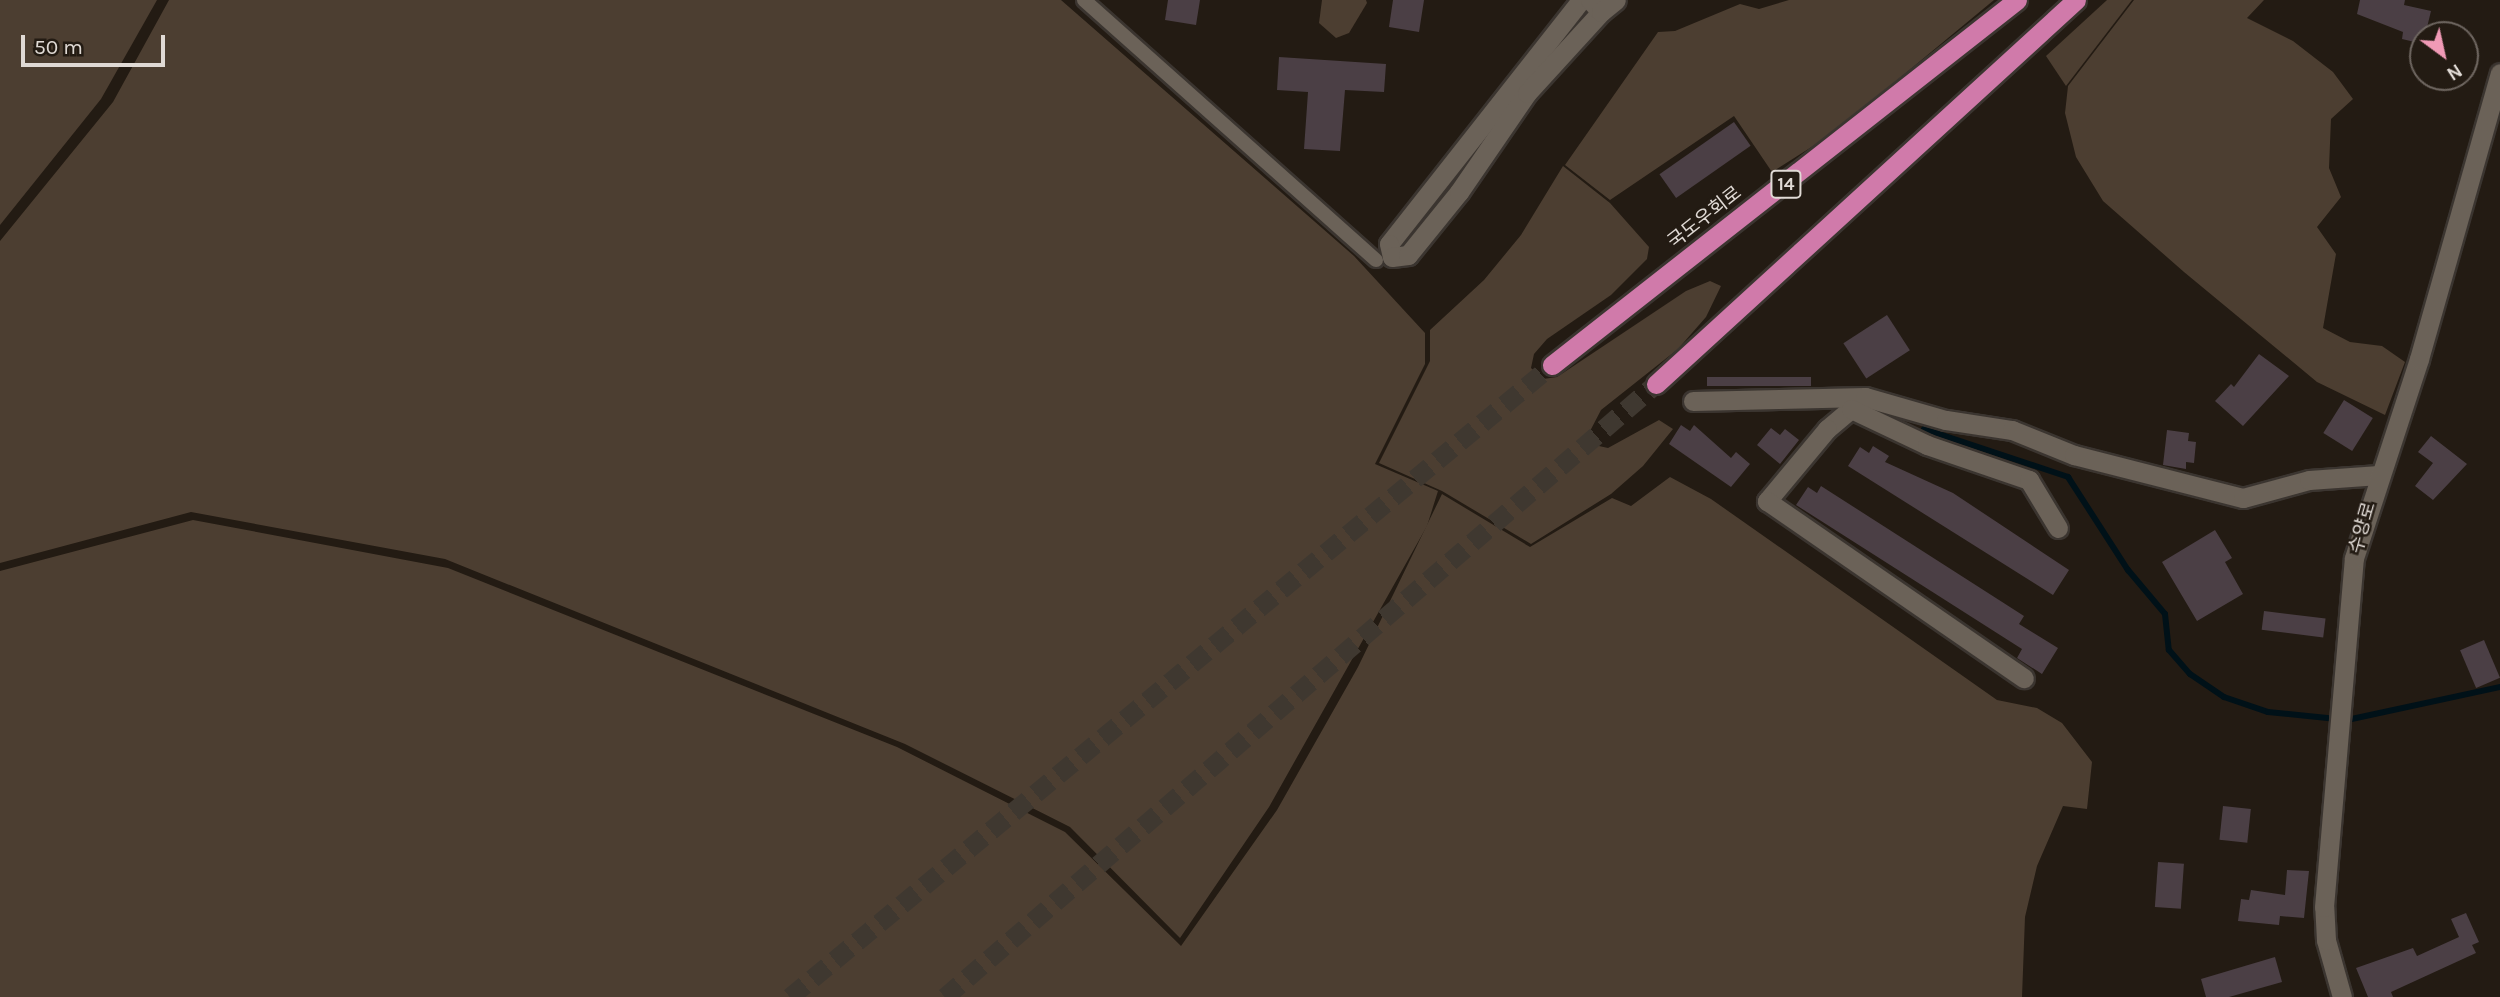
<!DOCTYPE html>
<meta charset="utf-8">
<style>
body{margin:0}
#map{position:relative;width:2500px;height:997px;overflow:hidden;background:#231b13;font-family:Karla,"Noto Sans KR",sans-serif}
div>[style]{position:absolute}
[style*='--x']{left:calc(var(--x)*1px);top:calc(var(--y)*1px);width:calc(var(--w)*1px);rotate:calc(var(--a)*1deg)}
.green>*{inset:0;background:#4c3e31}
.stream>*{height:6px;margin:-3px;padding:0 3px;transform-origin:3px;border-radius:3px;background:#001118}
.building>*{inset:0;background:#4b3f45;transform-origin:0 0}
.trunk-tunnel>*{height:19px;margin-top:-9.5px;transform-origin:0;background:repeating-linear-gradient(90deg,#3f3830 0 19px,transparent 0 29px)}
.roads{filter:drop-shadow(2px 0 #3b3530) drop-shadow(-2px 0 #3b3530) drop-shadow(0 2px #3b3530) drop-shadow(0 -2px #3b3530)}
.pedestrian>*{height:14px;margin:-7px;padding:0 7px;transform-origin:7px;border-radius:7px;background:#6b6258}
.minor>*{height:19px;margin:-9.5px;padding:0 9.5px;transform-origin:9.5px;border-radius:9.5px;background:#6b6258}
.tertiary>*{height:19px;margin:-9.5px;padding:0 9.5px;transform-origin:9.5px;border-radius:9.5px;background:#6b6258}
.trunk>*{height:19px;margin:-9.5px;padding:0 9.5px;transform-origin:9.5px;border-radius:9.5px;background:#d07aaa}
span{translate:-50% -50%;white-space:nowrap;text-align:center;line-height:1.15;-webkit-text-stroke:5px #231b13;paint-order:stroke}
.shield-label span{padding:2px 5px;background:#231b13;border:2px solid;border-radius:5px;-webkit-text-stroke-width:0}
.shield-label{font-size:18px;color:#e0dad5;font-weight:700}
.street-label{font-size:19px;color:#e0dad5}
.north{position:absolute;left:2409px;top:21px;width:70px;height:70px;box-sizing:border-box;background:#231b13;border:2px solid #6f6761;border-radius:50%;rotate:147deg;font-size:19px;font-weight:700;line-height:28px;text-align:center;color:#e0dad5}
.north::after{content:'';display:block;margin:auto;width:24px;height:32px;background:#f09ab6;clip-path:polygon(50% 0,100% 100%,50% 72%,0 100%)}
.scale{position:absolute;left:21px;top:35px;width:144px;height:32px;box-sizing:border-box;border:4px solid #e0dad5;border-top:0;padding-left:9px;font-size:21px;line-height:24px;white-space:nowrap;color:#e0dad5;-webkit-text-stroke:5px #231b13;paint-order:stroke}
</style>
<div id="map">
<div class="green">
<i style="clip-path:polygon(0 0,157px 0,101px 99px,0 225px)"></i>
<i style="clip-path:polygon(169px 0,1061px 0,1354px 256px,1425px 333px,1425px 364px,1375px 464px,1438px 491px,1427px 526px,1269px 807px,1180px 938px,1070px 827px,905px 744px,445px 559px,191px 512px,0 563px,0 241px,113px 102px)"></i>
<i style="clip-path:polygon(1322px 0,1366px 0,1367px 3px,1349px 33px,1336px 38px,1319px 23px)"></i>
<i style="clip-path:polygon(1789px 0,1994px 0,1832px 134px,1772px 172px,1734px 116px,1610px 200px,1565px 165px,1658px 32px,1675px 31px,1740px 4px,1759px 9px)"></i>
<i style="clip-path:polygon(2107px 0,2132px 0,2066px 86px,2046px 56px)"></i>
<i style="clip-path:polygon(2134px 0,2264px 0,2247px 18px,2293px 41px,2333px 72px,2353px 99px,2331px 119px,2329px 168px,2341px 197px,2317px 227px,2336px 254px,2323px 328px,2350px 342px,2382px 346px,2405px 362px,2385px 415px,2317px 382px,2184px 272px,2103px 201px,2076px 157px,2065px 113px,2068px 86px)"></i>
<i style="clip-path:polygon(1563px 166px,1610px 203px,1649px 247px,1647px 259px,1611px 295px,1547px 339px,1534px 354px,1531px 368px,1543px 379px,1557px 377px,1686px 291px,1710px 281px,1721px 286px,1706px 317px,1678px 349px,1601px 410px,1588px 435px,1590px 444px,1608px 448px,1659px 420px,1673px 429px,1643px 466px,1611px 494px,1531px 544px,1442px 491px,1379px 463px,1430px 361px,1430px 330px,1484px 280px,1521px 235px)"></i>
<i style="clip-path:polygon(1670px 477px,1711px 499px,1997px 700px,2037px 708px,2062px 723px,2092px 762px,2087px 809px,2063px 806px,2037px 866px,2025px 917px,2022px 997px,0 997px,0 571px,193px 520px,448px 568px,897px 747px,1065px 832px,1181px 946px,1277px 810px,1358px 667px,1442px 494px,1530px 547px,1612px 498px,1631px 506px)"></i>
</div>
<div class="stream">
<i style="--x:1924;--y:429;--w:152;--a:18.4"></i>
<i style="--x:2068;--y:477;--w:111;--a:57.2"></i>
<i style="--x:2128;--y:570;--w:57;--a:49.9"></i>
<i style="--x:2165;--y:614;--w:36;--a:84"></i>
<i style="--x:2169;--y:650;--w:32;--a:49"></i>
<i style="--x:2190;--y:674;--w:41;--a:34.1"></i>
<i style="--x:2224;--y:697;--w:46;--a:18.8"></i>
<i style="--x:2268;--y:712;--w:79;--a:5.8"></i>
<i style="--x:2347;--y:720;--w:157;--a:-12.2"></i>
</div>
<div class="building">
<i style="clip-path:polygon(1168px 0,1200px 0,1196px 25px,1165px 20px)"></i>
<i style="clip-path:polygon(1393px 0,1424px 0,1419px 32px,1389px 27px)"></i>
<i style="clip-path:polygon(2360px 0,2405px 0,2404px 5px,2431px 11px,2423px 44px,2402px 39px,2403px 32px,2357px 14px)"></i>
<i style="clip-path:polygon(1279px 57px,1386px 64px,1384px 92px,1345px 90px,1340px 151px,1304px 149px,1308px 92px,1277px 90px)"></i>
<i style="left:1734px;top:122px;width:29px;height:91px;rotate:55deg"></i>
<i style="left:1887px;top:315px;width:42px;height:52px;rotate:57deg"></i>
<i style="clip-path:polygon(2259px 354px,2289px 376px,2243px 426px,2215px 401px,2231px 384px,2234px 387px)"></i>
<i style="left:1811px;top:377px;width:9px;height:104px;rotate:90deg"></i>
<i style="left:2344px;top:400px;width:34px;height:39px;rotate:32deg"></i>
<i style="clip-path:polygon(1681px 425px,1690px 431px,1694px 425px,1731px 458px,1736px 452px,1750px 464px,1731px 487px,1669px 444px)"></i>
<i style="clip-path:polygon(1771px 428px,1780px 435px,1785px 429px,1799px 440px,1780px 464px,1757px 445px)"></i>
<i style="clip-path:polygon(2167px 430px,2189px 433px,2188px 441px,2196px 442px,2194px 463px,2186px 462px,2186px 469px,2163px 465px)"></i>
<i style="clip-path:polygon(2431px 436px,2467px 464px,2433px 500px,2415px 486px,2433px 463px,2418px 452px)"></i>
<i style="clip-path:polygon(1873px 446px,1889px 456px,1885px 462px,1953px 493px,2069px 570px,2053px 595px,1848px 466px,1860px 447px,1869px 453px)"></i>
<i style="clip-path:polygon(1821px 486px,2024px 616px,2019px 624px,2058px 648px,2042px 674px,2017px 658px,2022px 649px,1796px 505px,1808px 487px,1817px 493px)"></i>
<i style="clip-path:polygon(2215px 530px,2232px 558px,2225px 562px,2243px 594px,2197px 621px,2162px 562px)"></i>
<i style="left:2264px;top:611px;width:62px;height:19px;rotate:7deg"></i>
<i style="left:2484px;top:640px;width:41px;height:26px;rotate:67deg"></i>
<i style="left:2223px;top:806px;width:28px;height:34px;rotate:6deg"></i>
<i style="left:2158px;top:862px;width:26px;height:45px;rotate:4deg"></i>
<i style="clip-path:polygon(2287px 870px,2309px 871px,2304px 918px,2280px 916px,2279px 925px,2238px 921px,2241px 899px,2249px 900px,2251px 890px,2285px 895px)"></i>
<i style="clip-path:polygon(2466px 913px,2479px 942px,2472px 945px,2476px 953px,2391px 992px,2393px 997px,2368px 997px,2356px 968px,2413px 948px,2417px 956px,2459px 937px,2451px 919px)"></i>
<i style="clip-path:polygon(2275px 957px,2282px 982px,2229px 997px,2206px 997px,2201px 979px)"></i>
</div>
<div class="trunk-tunnel">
<i style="--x:790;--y:997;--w:990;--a:-39.67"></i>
<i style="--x:945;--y:997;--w:939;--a:-40.77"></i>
</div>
<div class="roads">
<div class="pedestrian">
<i style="--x:1084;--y:0;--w:391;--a:41.7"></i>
</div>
<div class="minor">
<i style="--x:1581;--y:0;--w:310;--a:128.2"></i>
<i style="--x:1389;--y:244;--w:13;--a:77"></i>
<i style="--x:1392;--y:257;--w:16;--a:-7"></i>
<i style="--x:1408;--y:255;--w:81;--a:-51"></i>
<i style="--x:1459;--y:192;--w:120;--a:-55.5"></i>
<i style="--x:1527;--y:93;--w:110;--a:-47.6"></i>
<i style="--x:1865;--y:397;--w:50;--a:139.9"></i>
<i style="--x:1827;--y:429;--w:94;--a:129.8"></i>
<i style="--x:1767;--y:501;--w:312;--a:34.6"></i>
<i style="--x:1693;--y:401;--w:172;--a:-1.3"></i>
<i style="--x:1865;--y:397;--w:84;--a:15.9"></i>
<i style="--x:1946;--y:420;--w:67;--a:8.6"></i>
<i style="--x:2012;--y:430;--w:67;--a:22"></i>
<i style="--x:2074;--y:455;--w:174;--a:14.3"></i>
<i style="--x:2243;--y:498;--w:68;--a:-15.3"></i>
<i style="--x:2309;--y:480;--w:70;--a:-4.1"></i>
<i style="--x:1851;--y:409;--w:84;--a:25.3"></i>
<i style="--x:1927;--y:445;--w:108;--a:18.9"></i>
<i style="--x:2029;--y:480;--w:56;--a:58.9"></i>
<i style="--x:2342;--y:997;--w:59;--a:-105.7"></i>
<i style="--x:2326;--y:940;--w:33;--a:-93"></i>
<i style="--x:2324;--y:907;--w:350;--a:-85.1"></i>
<i style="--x:2354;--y:558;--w:209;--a:-71.9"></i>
<i style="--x:2419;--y:359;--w:297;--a:-74.2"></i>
</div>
<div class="tertiary">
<i style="--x:1590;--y:0;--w:16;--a:47"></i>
<i style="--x:1601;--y:12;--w:19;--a:-39"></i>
</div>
<div class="trunk">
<i style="--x:1552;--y:365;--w:591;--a:-38.13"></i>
<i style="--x:1656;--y:384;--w:569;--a:-42.44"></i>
</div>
</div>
<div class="shield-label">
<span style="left:1786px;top:184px">14</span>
</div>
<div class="street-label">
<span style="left:1705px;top:218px;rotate:-38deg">국도우회로</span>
<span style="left:2363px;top:528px;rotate:-74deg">수양로</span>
</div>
<div class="north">N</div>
<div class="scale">50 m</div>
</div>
